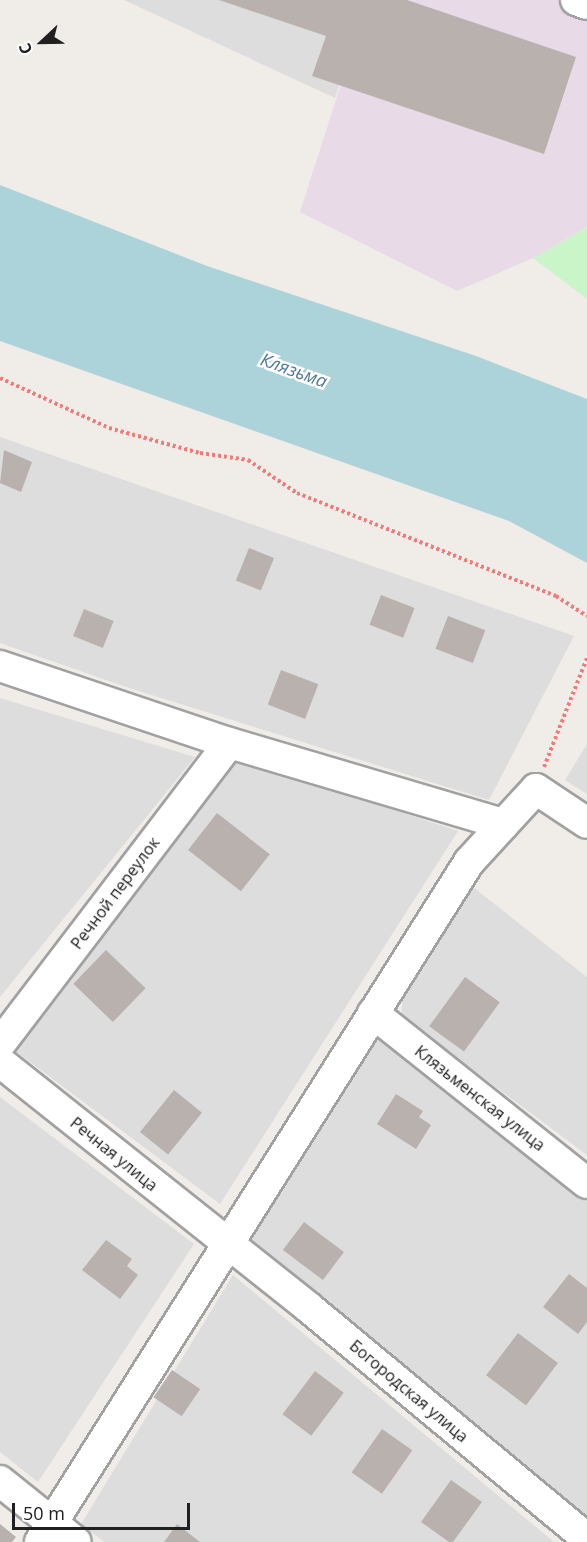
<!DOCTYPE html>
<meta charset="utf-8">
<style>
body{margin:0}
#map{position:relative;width:587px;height:1542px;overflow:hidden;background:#f0ece8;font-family:"Open Sans",sans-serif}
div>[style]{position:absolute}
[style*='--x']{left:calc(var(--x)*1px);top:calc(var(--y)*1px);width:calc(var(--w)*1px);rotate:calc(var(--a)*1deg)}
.residential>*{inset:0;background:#dedddd}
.industrial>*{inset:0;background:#e8dae7}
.park>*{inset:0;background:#caf5c9}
.water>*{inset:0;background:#acd3d9}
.building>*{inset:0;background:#b9b1ad;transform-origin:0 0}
.path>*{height:4px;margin-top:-2px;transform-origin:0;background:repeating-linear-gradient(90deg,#ed7d7b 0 3px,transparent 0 6px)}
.roads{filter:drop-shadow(2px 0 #a1a1a1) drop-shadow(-2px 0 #a1a1a1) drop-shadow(0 2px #a1a1a1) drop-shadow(0 -2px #a1a1a1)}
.minor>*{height:30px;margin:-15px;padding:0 15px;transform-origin:15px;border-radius:15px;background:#fff}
span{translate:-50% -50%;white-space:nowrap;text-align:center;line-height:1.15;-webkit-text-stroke:5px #fff;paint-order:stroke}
.street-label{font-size:16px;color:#202020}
.water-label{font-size:18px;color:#4e7a99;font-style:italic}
.north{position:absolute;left:12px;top:12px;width:60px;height:60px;-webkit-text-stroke:4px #fff;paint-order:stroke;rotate:248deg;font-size:16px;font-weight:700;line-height:24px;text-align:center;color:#202020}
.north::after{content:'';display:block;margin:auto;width:21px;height:27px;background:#202020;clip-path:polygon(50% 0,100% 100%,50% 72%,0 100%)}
.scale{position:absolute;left:12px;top:1503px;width:178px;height:27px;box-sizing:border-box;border:3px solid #202020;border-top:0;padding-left:8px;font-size:18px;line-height:21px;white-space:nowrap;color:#202020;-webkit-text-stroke:4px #fff;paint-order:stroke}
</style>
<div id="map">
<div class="residential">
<i style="clip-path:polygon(124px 0,368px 0,335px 98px)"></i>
<i style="clip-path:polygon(0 437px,574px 636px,489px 800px,129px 688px,0 643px)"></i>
<i style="clip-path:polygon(0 698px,195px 757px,0 997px)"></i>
<i style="clip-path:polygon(587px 744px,587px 794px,565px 780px)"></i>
<i style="clip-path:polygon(231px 756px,458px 831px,220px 1204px,14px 1050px)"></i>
<i style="clip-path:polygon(473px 887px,587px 977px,587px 1155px,402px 1017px,402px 995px)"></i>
<i style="clip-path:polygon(375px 1035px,587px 1201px,587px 1517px,253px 1253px,250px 1236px)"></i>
<i style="clip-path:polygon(0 1097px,194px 1244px,38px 1482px,0 1452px)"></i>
<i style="clip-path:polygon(233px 1275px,554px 1542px,104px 1542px,81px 1524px)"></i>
</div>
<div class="industrial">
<i style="clip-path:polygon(368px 0,587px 0,587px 227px,533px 258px,457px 291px,300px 212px)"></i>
</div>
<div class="park">
<i style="clip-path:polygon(587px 227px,587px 299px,533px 258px)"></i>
</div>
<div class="water">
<i style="clip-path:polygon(0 185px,207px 266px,476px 356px,587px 399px,587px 563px,509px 521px,0 341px)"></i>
</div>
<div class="building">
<i style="clip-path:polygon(219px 0,407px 0,576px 57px,544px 154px,312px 76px,326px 36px)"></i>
<i style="clip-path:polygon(4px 450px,32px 462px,21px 492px,0 483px)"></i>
<i style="left:249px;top:548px;width:27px;height:35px;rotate:22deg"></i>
<i style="left:381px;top:595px;width:36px;height:32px;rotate:21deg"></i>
<i style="left:84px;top:609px;width:32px;height:29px;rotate:22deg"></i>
<i style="left:448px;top:616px;width:40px;height:35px;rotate:21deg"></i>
<i style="left:281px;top:670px;width:40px;height:37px;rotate:21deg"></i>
<i style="left:217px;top:813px;width:67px;height:47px;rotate:38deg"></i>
<i style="left:106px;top:950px;width:55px;height:47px;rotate:44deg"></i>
<i style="left:465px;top:977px;width:43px;height:61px;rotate:36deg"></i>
<i style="left:174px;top:1090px;width:36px;height:54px;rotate:39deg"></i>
<i style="clip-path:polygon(396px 1094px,423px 1111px,419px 1117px,431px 1125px,416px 1149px,377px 1124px)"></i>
<i style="left:304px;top:1222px;width:50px;height:35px;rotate:37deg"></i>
<i style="clip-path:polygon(106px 1240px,132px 1259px,127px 1266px,138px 1275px,120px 1299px,82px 1270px)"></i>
<i style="clip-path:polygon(569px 1274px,587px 1288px,587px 1322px,578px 1334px,543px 1307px)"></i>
<i style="left:518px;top:1333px;width:50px;height:53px;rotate:37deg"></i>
<i style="left:172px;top:1370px;width:34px;height:33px;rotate:34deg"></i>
<i style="left:315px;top:1371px;width:36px;height:54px;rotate:37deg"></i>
<i style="left:382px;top:1429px;width:37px;height:53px;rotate:35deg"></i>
<i style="clip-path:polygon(451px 1480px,482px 1502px,453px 1542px,449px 1542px,421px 1522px)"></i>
<i style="clip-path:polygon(0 1524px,16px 1537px,12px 1542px,0 1542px)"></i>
<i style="clip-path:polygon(177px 1524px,200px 1542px,164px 1542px)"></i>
</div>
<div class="path">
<i style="--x:0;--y:378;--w:120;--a:24.6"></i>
<i style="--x:109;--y:428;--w:94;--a:15.4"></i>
<i style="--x:200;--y:453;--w:49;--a:8.3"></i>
<i style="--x:248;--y:460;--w:59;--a:34"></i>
<i style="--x:297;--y:493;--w:279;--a:21.7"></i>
<i style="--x:556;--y:596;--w:37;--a:33"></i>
<i style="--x:544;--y:767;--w:117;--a:-68.5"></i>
</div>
<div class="roads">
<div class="minor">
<i style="--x:576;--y:0;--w:12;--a:20"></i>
<i style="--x:0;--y:666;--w:242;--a:18.6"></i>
<i style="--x:229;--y:743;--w:286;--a:16.5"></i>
<i style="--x:373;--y:1013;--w:273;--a:38.5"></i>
<i style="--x:0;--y:1044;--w:378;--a:-52.7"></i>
<i style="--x:0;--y:1062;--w:394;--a:38.5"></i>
<i style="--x:308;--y:1307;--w:363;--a:39.7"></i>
<i style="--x:0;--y:1481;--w:97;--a:38.8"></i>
<i style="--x:40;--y:1542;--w:804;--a:-57.75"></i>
<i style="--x:469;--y:862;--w:99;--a:-47.5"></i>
<i style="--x:536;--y:789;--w:61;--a:33.7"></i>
</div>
</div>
<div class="street-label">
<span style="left:115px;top:893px;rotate:-53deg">Речной переулок</span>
<span style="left:480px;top:1098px;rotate:38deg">Клязьменская улица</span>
<span style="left:114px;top:1154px;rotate:39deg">Речная улица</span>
<span style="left:409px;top:1391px;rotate:40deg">Богородская улица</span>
</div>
<div class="water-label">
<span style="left:294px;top:370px;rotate:20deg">Клязьма</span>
</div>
<div class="north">С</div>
<div class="scale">50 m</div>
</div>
